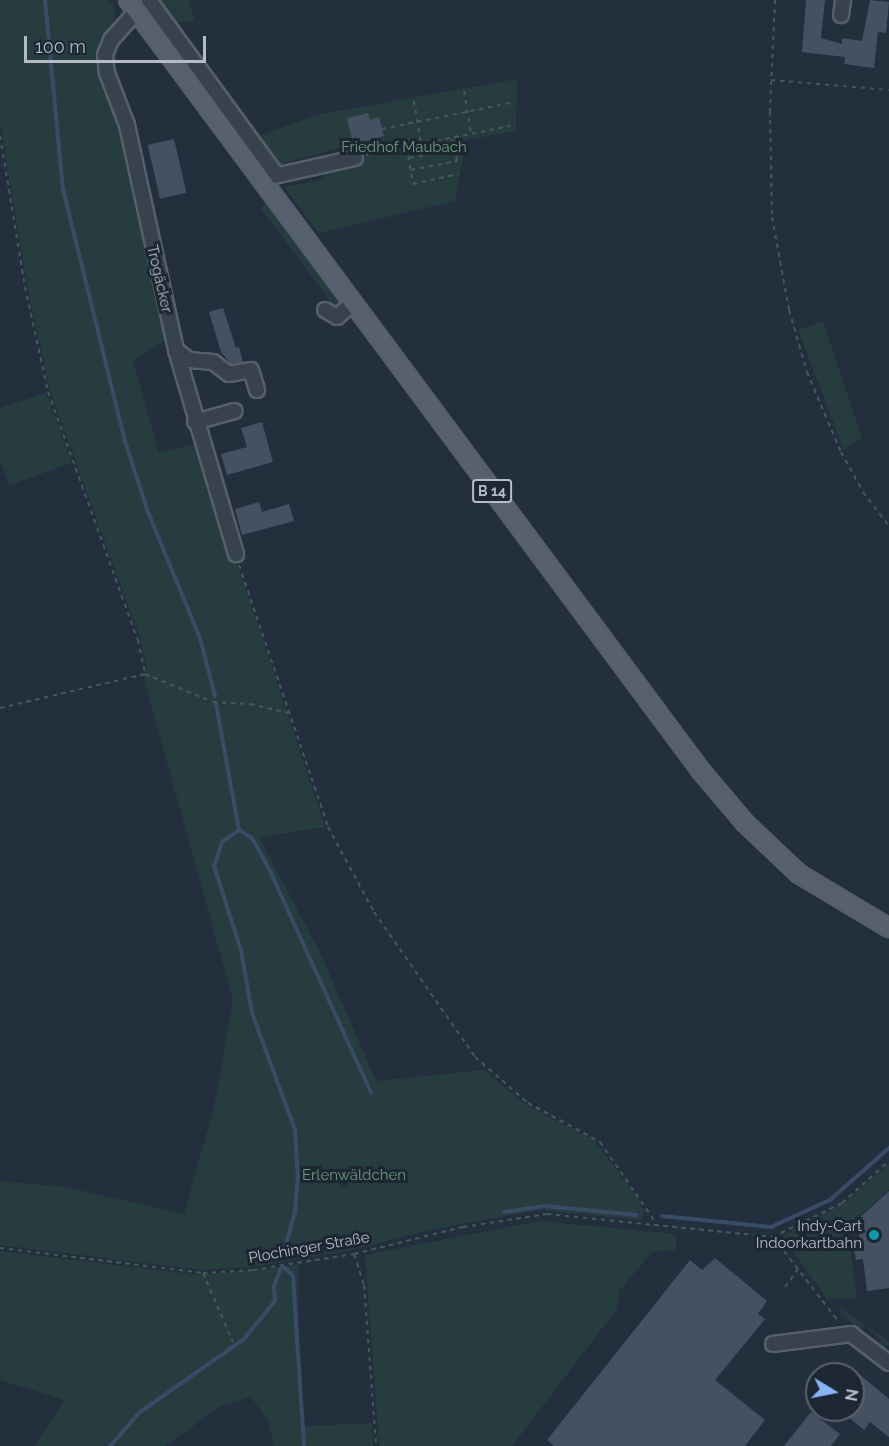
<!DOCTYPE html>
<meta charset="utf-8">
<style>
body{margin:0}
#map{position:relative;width:889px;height:1446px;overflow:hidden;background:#242f3e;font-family:Raleway,sans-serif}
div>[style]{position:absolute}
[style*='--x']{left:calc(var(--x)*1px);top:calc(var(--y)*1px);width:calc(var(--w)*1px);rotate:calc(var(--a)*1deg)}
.green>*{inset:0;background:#263c3f}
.stream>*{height:4px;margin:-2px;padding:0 2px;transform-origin:2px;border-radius:2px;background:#394c67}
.building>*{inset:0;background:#455162;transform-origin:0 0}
.path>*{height:2px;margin-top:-1px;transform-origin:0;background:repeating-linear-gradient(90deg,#44595c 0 4.5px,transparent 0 9px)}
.roads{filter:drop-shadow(2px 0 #565f6c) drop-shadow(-2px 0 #565f6c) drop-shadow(0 2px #565f6c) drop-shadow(0 -2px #565f6c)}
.minor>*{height:14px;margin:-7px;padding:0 7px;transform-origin:7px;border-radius:7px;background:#38414e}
.major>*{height:16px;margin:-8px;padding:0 8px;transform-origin:8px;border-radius:8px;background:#56606e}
.dots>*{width:16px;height:16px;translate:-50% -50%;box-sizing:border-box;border:3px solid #1d2633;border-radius:50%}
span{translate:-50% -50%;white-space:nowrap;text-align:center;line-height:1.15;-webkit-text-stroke:6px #1d2633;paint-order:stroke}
.shield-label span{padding:2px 4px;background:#1d2633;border:2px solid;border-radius:4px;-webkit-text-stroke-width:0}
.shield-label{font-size:14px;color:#b4bcc9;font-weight:700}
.park-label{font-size:15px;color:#6b9a76}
.street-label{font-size:15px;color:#b4bcc9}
.poi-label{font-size:15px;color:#b4bcc9}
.right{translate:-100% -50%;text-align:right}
.north{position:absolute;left:805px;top:1362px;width:60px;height:60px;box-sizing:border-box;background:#1d2633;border:2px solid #59626f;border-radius:50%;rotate:100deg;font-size:16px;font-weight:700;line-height:24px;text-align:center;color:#b4bcc9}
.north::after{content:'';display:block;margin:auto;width:21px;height:27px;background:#8ab4f8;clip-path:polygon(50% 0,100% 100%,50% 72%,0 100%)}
.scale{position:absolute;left:24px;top:36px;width:182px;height:27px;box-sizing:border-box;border:3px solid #b4bcc9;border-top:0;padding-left:8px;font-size:18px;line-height:21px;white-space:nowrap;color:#b4bcc9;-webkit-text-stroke:4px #1d2633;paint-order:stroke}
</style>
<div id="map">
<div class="green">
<i style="clip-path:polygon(0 0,107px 0,116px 11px,100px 55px,121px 119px,169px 338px,133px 361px,159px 453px,197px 443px,325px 827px,259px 837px,321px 954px,376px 1081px,484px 1070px,526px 1105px,594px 1140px,636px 1196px,645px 1213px,641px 1220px,538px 1210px,430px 1230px,356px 1249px,253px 1267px,200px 1270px,0 1245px,0 1181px,65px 1187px,184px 1214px,214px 1107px,233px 1000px,145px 683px,143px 675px,147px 671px,140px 638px,50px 391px,27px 285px,0 122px)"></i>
<i style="clip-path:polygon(153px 0,189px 0,195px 21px,172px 24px)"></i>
<i style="clip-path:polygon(517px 79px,516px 131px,466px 140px,455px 201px,319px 233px,284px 187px,325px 179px,323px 170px,356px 161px,352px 144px,279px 165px,254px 138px,316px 115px)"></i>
<i style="clip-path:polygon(268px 200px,341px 300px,338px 311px,261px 209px)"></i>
<i style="clip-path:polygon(823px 321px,862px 438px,844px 450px,798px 330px)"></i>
<i style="clip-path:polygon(46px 393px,72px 463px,9px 485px,0 460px,0 408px)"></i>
<i style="clip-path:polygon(889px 1163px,889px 1189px,848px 1226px,857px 1299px,827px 1299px,782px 1236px,844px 1203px)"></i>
<i style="clip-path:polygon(539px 1221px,676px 1234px,676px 1250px,652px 1252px,619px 1291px,617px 1309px,512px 1446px,379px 1446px,365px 1255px)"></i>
<i style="clip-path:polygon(0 1251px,200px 1275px,299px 1265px,298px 1376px,304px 1426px,372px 1423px,373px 1446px,274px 1446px,269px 1423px,251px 1397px,221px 1406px,165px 1446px,35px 1446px,64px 1400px,0 1380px)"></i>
<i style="clip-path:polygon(841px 1307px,889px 1342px,889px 1346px,878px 1345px,881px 1340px,864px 1325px,860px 1330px,840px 1314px)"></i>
</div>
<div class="stream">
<i style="--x:45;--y:0;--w:190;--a:84.6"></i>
<i style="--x:63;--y:189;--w:260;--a:76.2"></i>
<i style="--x:125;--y:441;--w:75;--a:72.1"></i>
<i style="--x:148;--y:512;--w:136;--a:67.6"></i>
<i style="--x:200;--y:638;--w:60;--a:75.5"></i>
<i style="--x:216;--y:704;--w:128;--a:79.7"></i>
<i style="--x:239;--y:830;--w:21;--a:145"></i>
<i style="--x:222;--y:842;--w:25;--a:108"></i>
<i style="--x:214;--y:866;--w:88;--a:72.2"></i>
<i style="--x:241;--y:950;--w:64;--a:80.1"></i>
<i style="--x:252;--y:1013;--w:125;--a:69.8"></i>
<i style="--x:295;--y:1130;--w:46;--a:86.3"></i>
<i style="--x:298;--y:1176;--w:36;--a:95"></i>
<i style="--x:295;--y:1212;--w:48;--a:105.8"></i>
<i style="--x:239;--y:830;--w:15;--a:32"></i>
<i style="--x:252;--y:838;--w:38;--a:61"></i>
<i style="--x:270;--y:871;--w:244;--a:65.5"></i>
<i style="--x:504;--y:1212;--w:41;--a:-8.3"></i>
<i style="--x:545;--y:1206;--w:92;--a:5.6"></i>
<i style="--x:662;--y:1216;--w:110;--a:5.8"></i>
<i style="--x:771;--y:1227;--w:65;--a:-24.6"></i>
<i style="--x:830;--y:1200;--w:79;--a:-41.4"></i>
<i style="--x:110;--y:1446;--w:45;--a:-48.6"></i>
<i style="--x:140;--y:1412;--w:126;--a:-35"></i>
<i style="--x:243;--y:1340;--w:50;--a:-50.6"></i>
<i style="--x:275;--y:1301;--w:15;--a:-94"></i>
<i style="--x:274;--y:1286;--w:18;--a:-68"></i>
<i style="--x:281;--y:1269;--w:4;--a:-14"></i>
<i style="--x:285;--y:1268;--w:11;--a:45"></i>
<i style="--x:293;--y:1276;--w:170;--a:86.3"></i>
</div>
<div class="building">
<i style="clip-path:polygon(806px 0,825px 0,821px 38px,842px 44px,842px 38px,862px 41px,870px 0,889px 2px,886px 33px,878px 32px,874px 68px,844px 64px,845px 57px,802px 52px)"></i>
<i style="clip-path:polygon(368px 113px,370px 120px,379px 117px,384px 136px,353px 144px,347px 118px)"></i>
<i style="left:174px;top:139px;width:55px;height:27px;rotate:77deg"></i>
<i style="clip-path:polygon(223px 308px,236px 348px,239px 347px,243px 362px,231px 364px,221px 352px,209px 312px)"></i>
<i style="clip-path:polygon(262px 422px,273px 462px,227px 475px,221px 454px,247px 447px,241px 428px)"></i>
<i style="clip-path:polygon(259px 502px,262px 512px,289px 504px,294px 521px,242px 535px,235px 509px)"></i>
<i style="clip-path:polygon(889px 1191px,889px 1288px,867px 1291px,863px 1259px,856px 1260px,854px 1250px,861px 1249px,857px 1220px)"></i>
<i style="clip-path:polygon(715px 1258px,767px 1301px,758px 1314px,765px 1319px,715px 1380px,765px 1420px,745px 1446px,554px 1446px,547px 1440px,690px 1260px,702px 1270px)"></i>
<i style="clip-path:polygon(853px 1369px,889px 1399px,889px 1437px,870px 1422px,864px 1430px,840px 1410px,853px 1410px)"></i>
<i style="clip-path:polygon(811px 1412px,840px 1434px,831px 1446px,784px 1446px)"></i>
</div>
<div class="path">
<i style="--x:775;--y:0;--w:111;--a:92.6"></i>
<i style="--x:770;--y:111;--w:106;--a:88.9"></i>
<i style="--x:772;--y:217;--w:95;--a:79.6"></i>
<i style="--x:789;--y:310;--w:65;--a:73.8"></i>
<i style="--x:807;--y:372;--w:87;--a:67"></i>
<i style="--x:841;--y:452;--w:46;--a:61.2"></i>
<i style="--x:863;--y:492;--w:43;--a:52.6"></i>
<i style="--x:771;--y:80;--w:118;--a:4.8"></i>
<i style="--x:464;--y:91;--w:44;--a:80.8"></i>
<i style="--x:414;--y:101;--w:44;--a:80.8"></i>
<i style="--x:382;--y:129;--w:131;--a:-11.5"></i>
<i style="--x:0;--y:136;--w:153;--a:80.6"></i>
<i style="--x:25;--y:287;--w:107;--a:77.6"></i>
<i style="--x:48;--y:392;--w:264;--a:70.1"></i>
<i style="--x:138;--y:640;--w:35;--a:78"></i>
<i style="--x:407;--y:147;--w:37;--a:81"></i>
<i style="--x:413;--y:184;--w:46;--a:-12.5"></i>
<i style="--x:366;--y:155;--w:147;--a:-11.4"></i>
<i style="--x:410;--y:158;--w:46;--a:-11.3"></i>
<i style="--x:411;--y:170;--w:47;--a:-11.1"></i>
<i style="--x:457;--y:161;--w:23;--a:-103"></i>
<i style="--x:239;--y:565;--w:277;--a:71.2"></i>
<i style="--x:328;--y:827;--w:97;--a:61.6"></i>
<i style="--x:374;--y:912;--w:177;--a:55.1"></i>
<i style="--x:475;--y:1057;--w:70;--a:41"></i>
<i style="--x:528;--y:1103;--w:82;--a:28.4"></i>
<i style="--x:600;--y:1142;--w:98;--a:55.3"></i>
<i style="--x:0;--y:708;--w:149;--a:-13.2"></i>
<i style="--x:145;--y:674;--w:74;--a:22.4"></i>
<i style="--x:213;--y:702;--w:37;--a:3"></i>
<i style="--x:250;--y:704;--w:40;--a:13"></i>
<i style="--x:773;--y:1237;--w:108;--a:52.2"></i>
<i style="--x:0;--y:1248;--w:205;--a:7"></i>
<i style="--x:203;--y:1273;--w:50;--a:-3.4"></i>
<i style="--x:253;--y:1270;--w:102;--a:-9"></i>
<i style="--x:354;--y:1254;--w:112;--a:-13.9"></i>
<i style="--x:463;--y:1227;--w:85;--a:-8.8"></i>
<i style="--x:547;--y:1214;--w:227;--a:5.8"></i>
<i style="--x:773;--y:1237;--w:77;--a:-26.2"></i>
<i style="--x:842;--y:1203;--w:63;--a:-41.8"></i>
<i style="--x:354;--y:1254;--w:33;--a:72"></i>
<i style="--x:364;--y:1285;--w:161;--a:85.7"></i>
<i style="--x:203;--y:1273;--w:75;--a:66.5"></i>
<i style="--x:785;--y:1287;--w:22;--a:-54"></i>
</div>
<div class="roads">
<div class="minor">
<i style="--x:149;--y:0;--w:215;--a:53.9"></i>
<i style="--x:137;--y:11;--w:39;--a:132"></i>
<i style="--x:111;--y:40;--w:16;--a:112"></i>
<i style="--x:105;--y:55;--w:18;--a:84"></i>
<i style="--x:107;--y:73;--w:56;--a:69"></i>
<i style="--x:127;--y:125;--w:230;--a:77.7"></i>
<i style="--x:176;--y:350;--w:213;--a:73.6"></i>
<i style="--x:841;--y:15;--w:15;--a:-82"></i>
<i style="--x:270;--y:177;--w:87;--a:-12.6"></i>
<i style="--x:325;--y:310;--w:14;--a:30"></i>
<i style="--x:337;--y:317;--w:20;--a:-41"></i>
<i style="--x:176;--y:350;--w:16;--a:38"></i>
<i style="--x:189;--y:360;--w:24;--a:5"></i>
<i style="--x:213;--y:362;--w:20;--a:37"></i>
<i style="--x:229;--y:374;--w:22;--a:-10"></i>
<i style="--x:251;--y:370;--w:21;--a:73"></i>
<i style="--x:195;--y:422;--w:41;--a:-15.4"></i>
<i style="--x:773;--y:1344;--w:79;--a:-7.3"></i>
<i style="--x:851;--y:1334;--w:48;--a:37.3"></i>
</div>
<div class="major">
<i style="--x:128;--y:0;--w:961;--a:53.38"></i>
<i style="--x:701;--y:771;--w:68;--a:49.8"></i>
<i style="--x:745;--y:823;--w:74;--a:43.4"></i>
<i style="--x:799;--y:874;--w:105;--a:31"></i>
</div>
</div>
<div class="dots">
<i style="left:874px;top:1235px;background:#0f9aa8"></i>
</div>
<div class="shield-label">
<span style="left:492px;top:491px">B 14</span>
</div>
<div class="park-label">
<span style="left:404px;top:148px">Friedhof Maubach</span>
<span style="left:354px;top:1176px">Erlenwäldchen</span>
</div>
<div class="street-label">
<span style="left:159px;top:279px;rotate:77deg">Trogäcker</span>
<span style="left:309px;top:1248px;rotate:-10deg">Plochinger Straße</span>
</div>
<div class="poi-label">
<span class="right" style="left:862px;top:1235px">Indy-Cart<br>Indoorkartbahn</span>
</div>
<div class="north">N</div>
<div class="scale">100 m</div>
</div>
